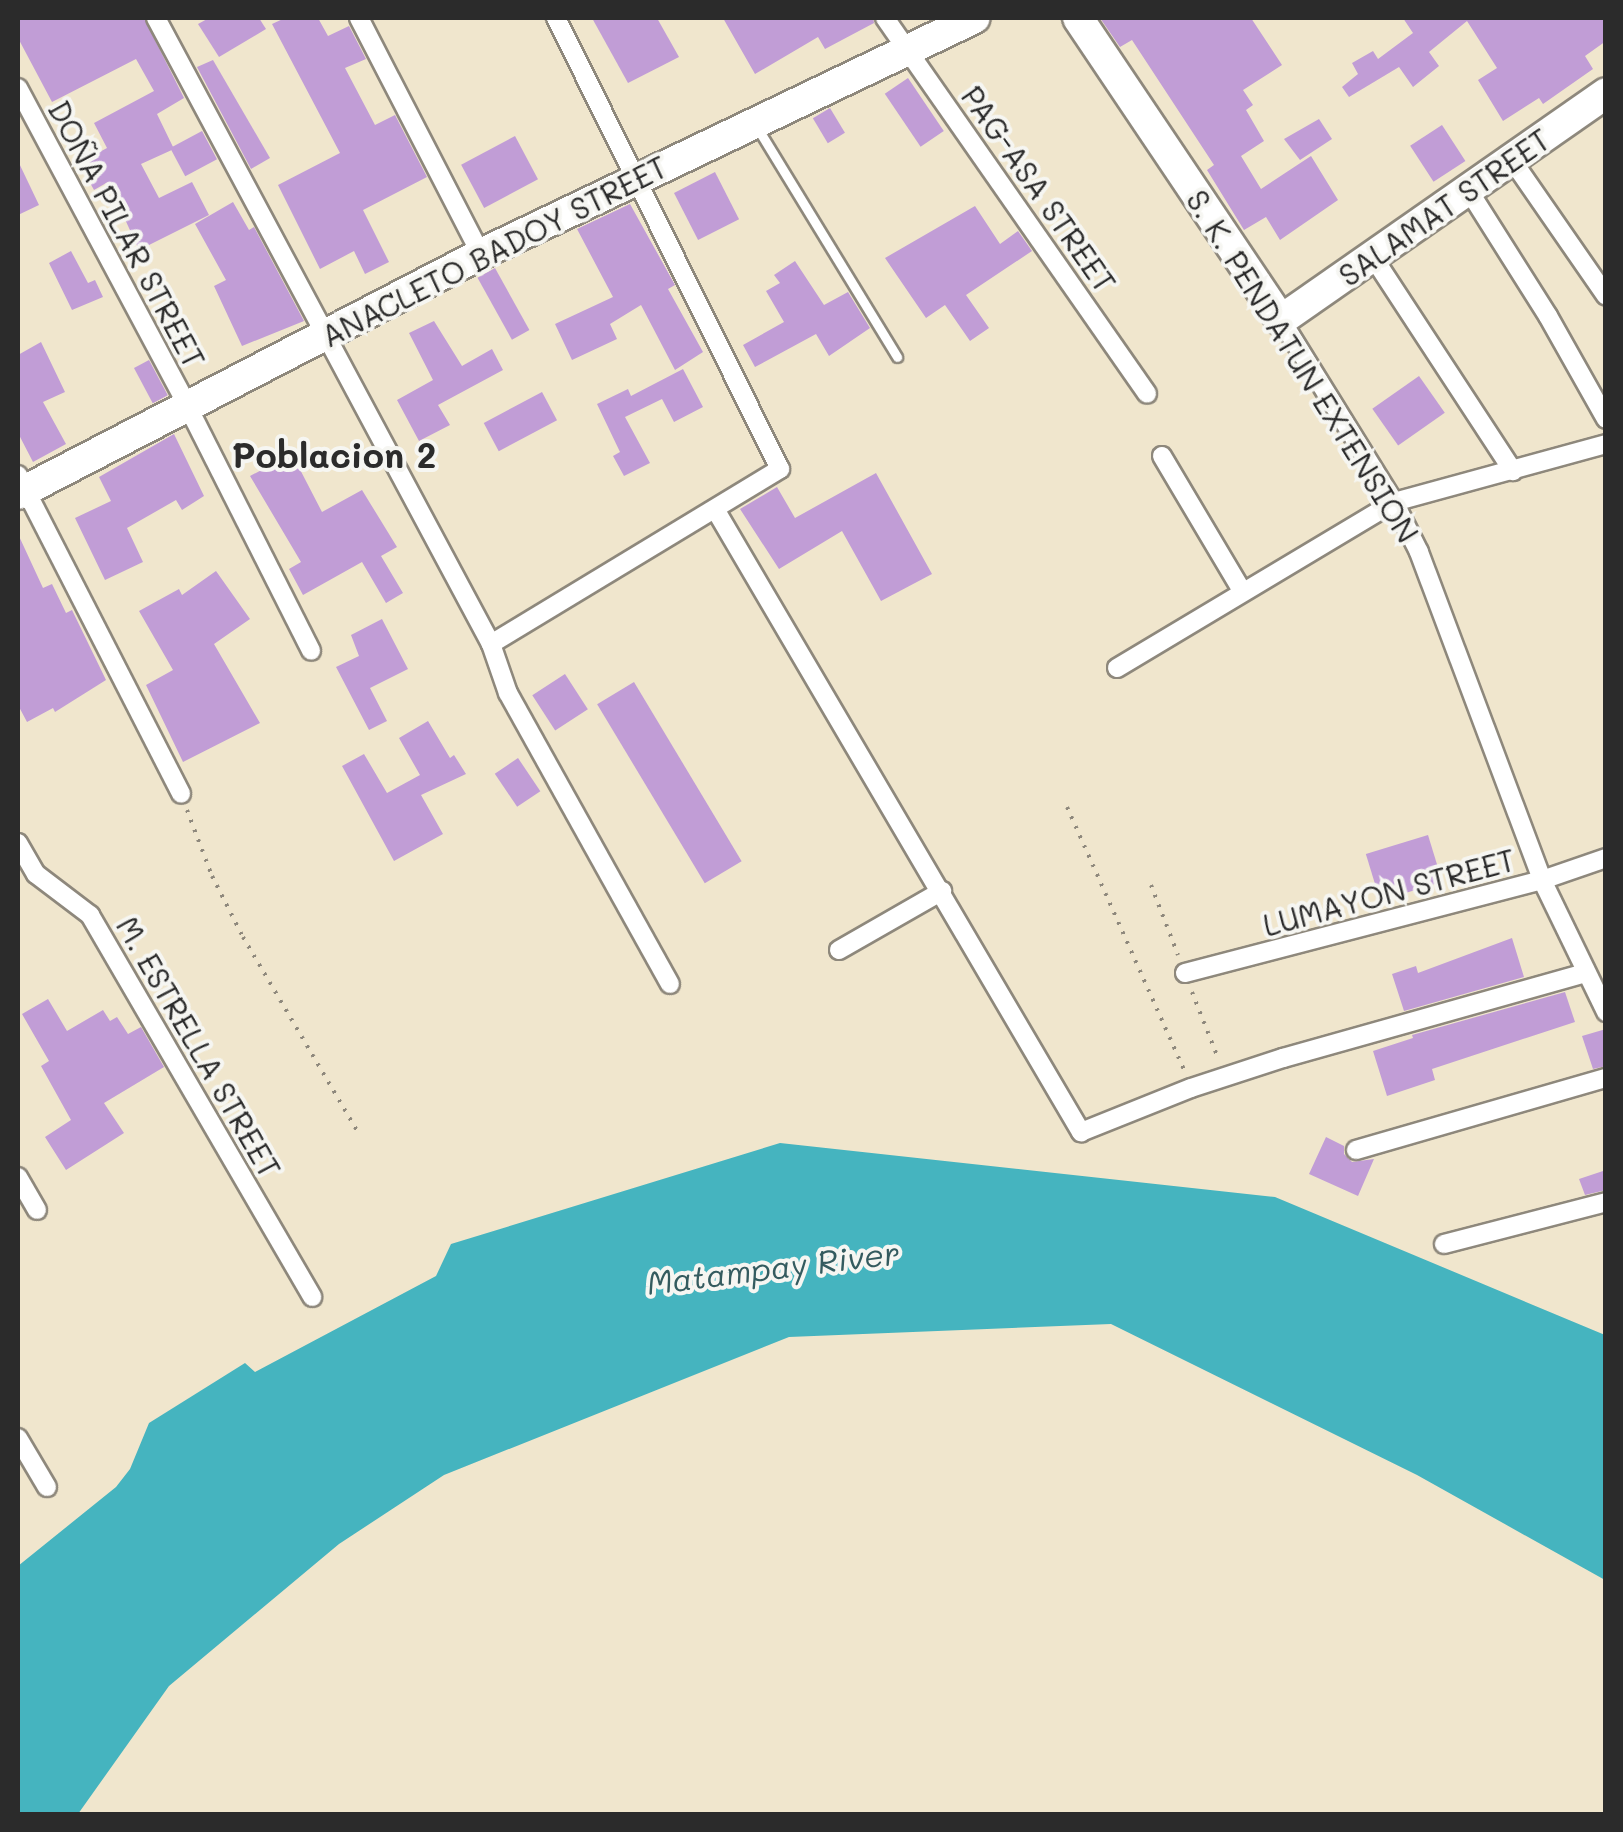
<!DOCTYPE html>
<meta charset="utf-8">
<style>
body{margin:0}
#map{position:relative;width:1623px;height:1832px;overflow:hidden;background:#f0e6cd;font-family:Mali,sans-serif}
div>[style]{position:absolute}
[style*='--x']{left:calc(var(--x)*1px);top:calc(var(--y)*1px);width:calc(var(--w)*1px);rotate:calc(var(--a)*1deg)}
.water>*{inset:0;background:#45b4bf}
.building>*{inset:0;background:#c19dd6;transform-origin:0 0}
.path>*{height:4px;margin-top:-2px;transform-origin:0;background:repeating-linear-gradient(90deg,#8e887c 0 2.5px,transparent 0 10.5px)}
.roads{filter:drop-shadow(2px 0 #8e887c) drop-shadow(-2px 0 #8e887c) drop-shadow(0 2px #8e887c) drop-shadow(0 -2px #8e887c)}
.lane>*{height:9px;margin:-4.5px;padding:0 4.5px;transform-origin:4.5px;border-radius:4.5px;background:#fff}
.street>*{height:18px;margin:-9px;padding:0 9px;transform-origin:9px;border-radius:9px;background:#fff}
.primary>*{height:30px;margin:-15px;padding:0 15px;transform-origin:15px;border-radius:15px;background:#fff}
span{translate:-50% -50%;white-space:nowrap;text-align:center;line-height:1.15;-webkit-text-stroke:8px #f6f6f2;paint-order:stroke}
.street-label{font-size:30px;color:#2b2b2b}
.water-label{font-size:32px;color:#345b5f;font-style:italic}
.quarter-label{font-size:35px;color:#2b2b2b;font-weight:700}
.frame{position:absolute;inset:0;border:20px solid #2b2b2b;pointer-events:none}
</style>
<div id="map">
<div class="water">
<i style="clip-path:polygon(780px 1143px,1275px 1197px,1605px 1335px,1605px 1580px,1417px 1475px,1111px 1324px,789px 1337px,444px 1475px,339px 1544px,169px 1686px,78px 1814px,18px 1814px,18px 1566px,116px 1487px,130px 1469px,149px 1423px,245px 1363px,255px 1372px,436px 1276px,451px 1244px)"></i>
</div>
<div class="building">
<i style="clip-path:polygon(18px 18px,144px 18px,184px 98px,157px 114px,174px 149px,141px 164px,159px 198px,192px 182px,209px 215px,139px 250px,108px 182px,94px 190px,79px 163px,107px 148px,94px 123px,154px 91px,136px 59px,52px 102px,18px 38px)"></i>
<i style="clip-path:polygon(209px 18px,259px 18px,266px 29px,219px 57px,198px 24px)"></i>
<i style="clip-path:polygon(285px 18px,318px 18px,328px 36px,349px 26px,366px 59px,345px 68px,375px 125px,395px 115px,427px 177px,363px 210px,389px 262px,365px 274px,354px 251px,320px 269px,278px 185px,340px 153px,272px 24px)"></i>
<i style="clip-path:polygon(592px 18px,657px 18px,679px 57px,628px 83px)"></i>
<i style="clip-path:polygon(723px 18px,873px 18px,874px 23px,825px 49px,818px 37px,755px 74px)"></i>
<i style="clip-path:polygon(1100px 18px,1251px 18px,1282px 65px,1243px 90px,1253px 105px,1246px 110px,1264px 141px,1241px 156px,1261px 189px,1311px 156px,1338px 200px,1280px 240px,1266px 217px,1244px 230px,1207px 170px,1214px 165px,1132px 40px,1120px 47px)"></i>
<i style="clip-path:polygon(1403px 18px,1606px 18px,1606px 41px,1585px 56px,1593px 69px,1543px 104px,1539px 98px,1503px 121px,1478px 80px,1497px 68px,1467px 21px,1429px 52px,1439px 66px,1413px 87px,1399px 67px,1349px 97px,1342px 87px,1358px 74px,1352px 63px,1373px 51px,1378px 59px,1413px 33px)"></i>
<i style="clip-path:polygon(213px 60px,270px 158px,251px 169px,197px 67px)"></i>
<i style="left:908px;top:78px;width:64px;height:28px;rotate:56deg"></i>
<i style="left:830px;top:108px;width:29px;height:20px;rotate:59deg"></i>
<i style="clip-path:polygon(1319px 119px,1332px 139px,1300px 160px,1284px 139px)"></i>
<i style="left:1442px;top:125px;width:43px;height:38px;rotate:57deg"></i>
<i style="left:202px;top:131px;width:32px;height:36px;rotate:62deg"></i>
<i style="left:515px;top:136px;width:49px;height:61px;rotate:62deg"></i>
<i style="clip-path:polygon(18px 161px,39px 205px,18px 215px)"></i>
<i style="left:715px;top:172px;width:53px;height:46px;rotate:63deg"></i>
<i style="clip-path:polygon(233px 202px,249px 230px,254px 227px,304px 321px,242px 346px,214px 286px,226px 280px,195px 224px)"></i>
<i style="clip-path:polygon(630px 204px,675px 285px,668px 289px,703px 352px,675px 370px,641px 305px,610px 324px,617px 339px,572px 360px,555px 324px,613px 297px,577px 229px)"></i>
<i style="clip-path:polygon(975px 206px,1000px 244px,1018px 231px,1032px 251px,966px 295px,989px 328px,970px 341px,945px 305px,926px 318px,885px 258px)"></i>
<i style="clip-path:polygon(71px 251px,88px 283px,95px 280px,103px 297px,72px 310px,49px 263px)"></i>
<i style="clip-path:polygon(795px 261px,824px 305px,848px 292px,870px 328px,829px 356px,816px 334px,755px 367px,743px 345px,784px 322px,766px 291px,780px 283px,774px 275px)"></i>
<i style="left:495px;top:268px;width:71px;height:20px;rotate:61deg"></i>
<i style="clip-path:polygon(434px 321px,462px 366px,492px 349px,503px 370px,438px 405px,450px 425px,419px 441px,397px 400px,433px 380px,409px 333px)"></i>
<i style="clip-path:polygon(41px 342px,65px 392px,43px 402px,66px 444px,33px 462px,18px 433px,18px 355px)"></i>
<i style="left:149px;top:360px;width:40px;height:17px;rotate:62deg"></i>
<i style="clip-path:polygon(683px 369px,703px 407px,674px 422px,662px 399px,625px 417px,650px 463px,624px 476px,613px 456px,620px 452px,597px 404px,628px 389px,631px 396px)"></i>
<i style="left:1419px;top:376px;width:45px;height:57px;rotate:55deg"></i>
<i style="left:542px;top:392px;width:32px;height:66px;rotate:62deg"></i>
<i style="clip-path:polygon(174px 434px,204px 496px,182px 510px,176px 500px,127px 528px,143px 562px,105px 580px,75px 518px,111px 501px,99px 477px)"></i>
<i style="clip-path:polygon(292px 454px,322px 512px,362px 490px,397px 547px,381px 556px,403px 593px,386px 603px,362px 562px,303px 595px,289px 569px,301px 562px,250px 476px)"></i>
<i style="clip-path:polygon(876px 473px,932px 574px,881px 601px,842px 531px,779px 569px,740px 509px,777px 487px,795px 518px)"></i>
<i style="clip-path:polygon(18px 534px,43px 588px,52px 584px,66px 613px,72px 610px,106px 680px,55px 712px,53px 708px,27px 722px,18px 705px)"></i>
<i style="clip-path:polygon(216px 571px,250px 619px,214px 644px,260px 723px,183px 762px,146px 685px,173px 670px,139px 611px,179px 589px,182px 595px)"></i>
<i style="clip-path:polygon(382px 619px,408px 669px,370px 688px,387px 721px,369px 730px,336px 667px,359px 656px,351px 635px)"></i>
<i style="left:565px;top:674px;width:42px;height:39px;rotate:57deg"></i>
<i style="left:634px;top:682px;width:209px;height:43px;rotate:59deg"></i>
<i style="clip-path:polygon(428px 721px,450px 758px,454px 755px,466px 774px,421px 795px,443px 834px,394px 861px,342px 766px,364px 754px,387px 793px,420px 775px,399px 738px)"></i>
<i style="left:518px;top:758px;width:40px;height:28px;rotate:56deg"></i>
<i style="left:1428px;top:835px;width:49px;height:65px;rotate:73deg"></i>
<i style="clip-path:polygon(1512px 938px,1524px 977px,1404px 1011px,1392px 974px,1416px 966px,1418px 973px)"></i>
<i style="clip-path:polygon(1565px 992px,1575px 1022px,1432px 1069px,1435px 1080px,1387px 1096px,1373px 1051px,1413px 1038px,1412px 1035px)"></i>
<i style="clip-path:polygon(48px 999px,67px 1031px,103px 1010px,110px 1021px,117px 1017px,128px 1034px,141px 1027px,164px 1067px,104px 1103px,124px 1133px,66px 1170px,45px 1137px,71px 1120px,41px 1066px,49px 1061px,22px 1014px)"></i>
<i style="clip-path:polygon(1606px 1029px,1606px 1066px,1593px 1069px,1582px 1036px)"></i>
<i style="clip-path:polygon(1326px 1137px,1344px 1146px,1344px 1154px,1352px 1162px,1374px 1159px,1358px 1196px,1309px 1174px)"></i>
<i style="clip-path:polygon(1606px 1170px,1606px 1190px,1585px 1195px,1579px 1179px)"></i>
</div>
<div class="path">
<i style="--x:1067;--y:807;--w:290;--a:66"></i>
<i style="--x:187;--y:810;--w:71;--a:69.3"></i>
<i style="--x:212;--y:876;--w:68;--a:63.1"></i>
<i style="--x:243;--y:937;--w:226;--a:59.5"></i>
<i style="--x:1151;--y:885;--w:75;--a:68.9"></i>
<i style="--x:1192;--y:992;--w:71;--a:68.5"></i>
</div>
<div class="roads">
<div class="lane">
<i style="--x:758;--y:129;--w:267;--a:58.6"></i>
</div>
<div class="street">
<i style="--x:156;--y:18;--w:710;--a:61.85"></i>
<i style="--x:491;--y:644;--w:52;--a:70.9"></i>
<i style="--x:508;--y:693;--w:333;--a:60.9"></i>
<i style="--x:359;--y:18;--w:266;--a:62.7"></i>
<i style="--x:885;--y:18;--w:458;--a:55.1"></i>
<i style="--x:18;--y:88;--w:361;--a:61.9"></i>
<i style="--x:188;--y:407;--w:273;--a:63.2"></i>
<i style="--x:1512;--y:160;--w:165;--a:55.3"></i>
<i style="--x:1469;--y:191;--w:148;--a:57.7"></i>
<i style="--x:1548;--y:316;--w:118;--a:60.6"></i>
<i style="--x:1373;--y:257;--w:256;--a:56.8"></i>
<i style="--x:1281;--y:320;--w:214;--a:58.2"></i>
<i style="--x:1394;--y:502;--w:56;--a:63.4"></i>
<i style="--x:1419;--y:552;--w:350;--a:69.4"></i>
<i style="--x:1542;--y:880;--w:147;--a:64.1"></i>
<i style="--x:1162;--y:456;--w:157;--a:59.3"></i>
<i style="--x:18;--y:475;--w:358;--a:62.9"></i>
<i style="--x:715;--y:509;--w:723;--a:59.57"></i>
<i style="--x:1081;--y:1132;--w:118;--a:-21.8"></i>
<i style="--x:1191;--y:1088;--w:97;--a:-18.1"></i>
<i style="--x:1283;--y:1058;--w:315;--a:-15.7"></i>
<i style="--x:491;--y:644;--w:338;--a:-31.2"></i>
<i style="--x:780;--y:469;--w:504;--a:-116.41"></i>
<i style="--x:1117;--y:668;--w:323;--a:-30.9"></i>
<i style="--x:1394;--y:502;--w:220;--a:-15.3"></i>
<i style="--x:18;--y:843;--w:36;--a:60"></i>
<i style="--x:36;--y:874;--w:68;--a:37.2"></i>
<i style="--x:90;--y:915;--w:442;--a:59.8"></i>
<i style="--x:839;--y:950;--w:119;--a:-29.8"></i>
<i style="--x:1185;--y:973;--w:369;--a:-14.6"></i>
<i style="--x:1542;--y:880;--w:68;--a:-19"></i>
<i style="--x:1356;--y:1150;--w:260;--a:-16.1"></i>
<i style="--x:18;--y:1177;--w:38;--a:60"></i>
<i style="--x:1444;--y:1244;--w:167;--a:-14.5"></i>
<i style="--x:18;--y:1438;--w:57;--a:59.4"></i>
</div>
<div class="primary">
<i style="--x:1078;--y:18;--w:364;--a:56.1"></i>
<i style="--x:1281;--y:320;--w:396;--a:-34.9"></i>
<i style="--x:18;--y:494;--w:522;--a:-27.4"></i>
<i style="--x:481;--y:254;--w:547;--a:-25.54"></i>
</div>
</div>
<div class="street-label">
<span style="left:1039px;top:189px;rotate:55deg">PAG-ASA STREET</span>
<span style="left:1444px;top:207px;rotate:-35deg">SALAMAT STREET</span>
<span style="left:127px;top:234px;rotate:62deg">DOÑA PILAR STREET</span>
<span style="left:494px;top:251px;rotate:-27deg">ANACLETO BADOY STREET</span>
<span style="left:1303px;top:366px;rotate:58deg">S. K. PENDATUN EXTENSION</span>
<span style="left:1389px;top:892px;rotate:-15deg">LUMAYON STREET</span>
<span style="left:199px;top:1047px;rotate:60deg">M. ESTRELLA STREET</span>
</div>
<div class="water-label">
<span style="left:773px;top:1267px;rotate:-7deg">Matampay River</span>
</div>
<div class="quarter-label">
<span style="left:334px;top:454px">Poblacion 2</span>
</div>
<div class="frame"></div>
</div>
